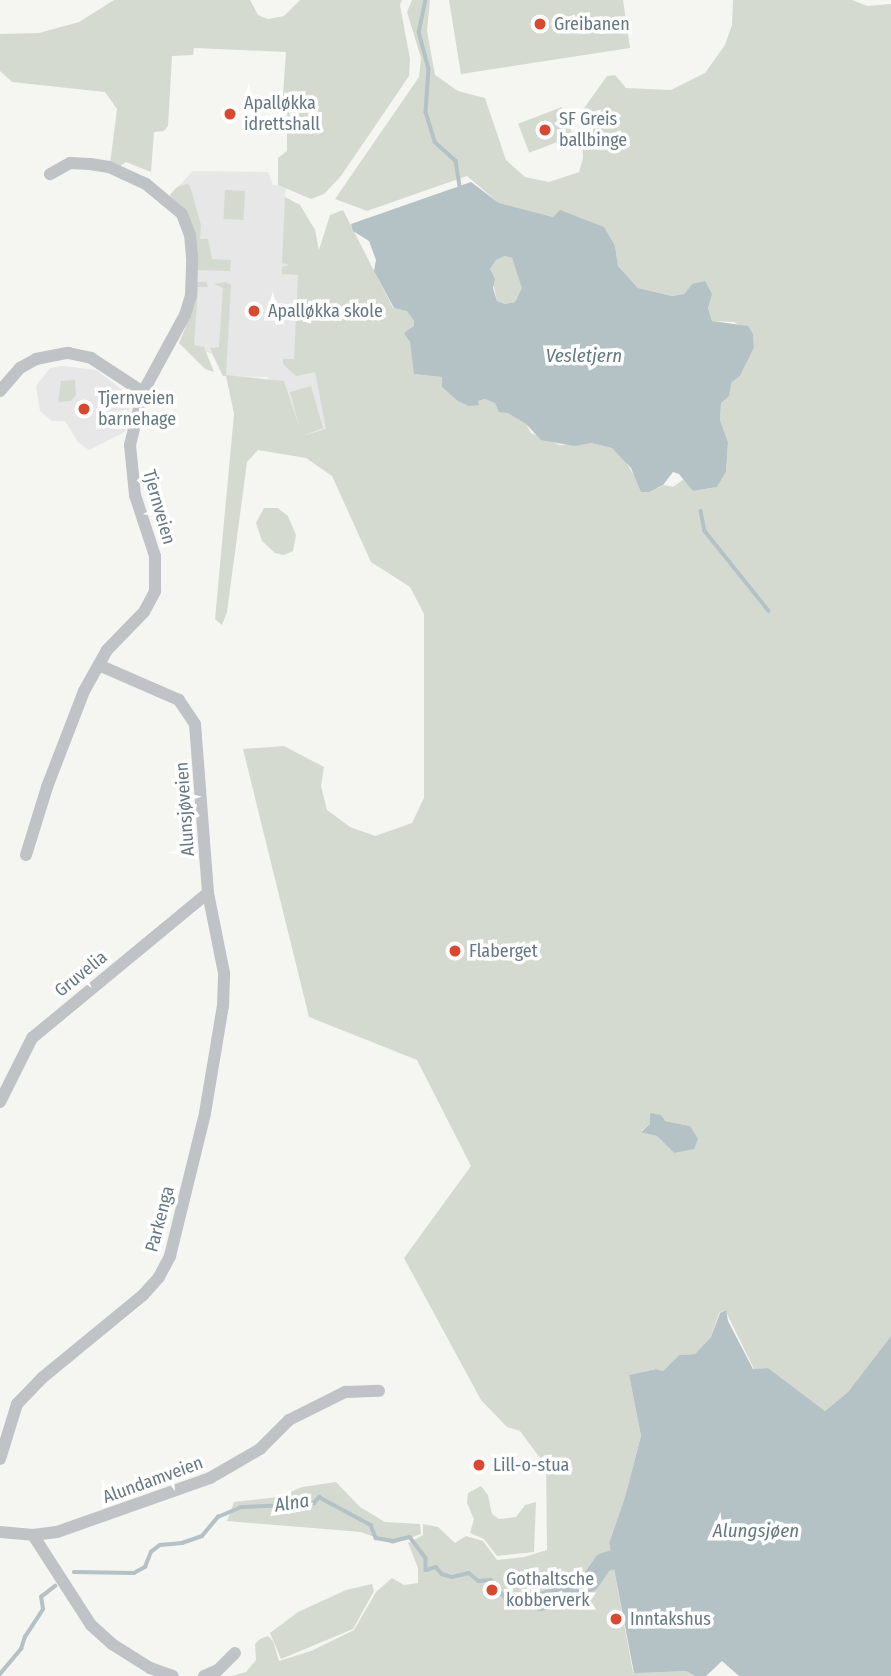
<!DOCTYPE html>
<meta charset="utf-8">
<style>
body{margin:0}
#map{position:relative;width:891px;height:1676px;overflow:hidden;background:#f5f5f2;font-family:"Fira Sans Condensed",sans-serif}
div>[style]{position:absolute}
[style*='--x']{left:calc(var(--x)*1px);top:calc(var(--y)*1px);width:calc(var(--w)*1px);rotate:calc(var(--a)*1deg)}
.built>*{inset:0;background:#e6e7e6}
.green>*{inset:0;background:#d5dad1;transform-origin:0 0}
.water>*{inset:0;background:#b4c1c5}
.stream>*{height:3.5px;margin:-1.75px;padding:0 1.75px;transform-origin:1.75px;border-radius:1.75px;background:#b4c1c5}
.river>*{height:19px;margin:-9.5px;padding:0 9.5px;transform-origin:9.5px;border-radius:9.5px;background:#b4c1c5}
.street>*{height:12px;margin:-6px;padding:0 6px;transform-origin:6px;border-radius:6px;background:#bfc3c6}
.dots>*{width:19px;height:19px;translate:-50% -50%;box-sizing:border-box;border:4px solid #fff;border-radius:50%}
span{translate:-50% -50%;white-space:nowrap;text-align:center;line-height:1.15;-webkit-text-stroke:7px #fff;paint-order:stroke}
.poi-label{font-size:18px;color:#667882}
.left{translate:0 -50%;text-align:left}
.street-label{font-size:18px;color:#667882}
.water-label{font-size:19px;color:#62797f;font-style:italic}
</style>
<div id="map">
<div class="built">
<i style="clip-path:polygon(193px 171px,268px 172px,273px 185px,286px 186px,285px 197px,300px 205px,315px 230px,315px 372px,327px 429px,302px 437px,267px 377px,223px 376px,212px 354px,179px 343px,189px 319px,197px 269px,176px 203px,170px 195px)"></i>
<i style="clip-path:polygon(63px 366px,97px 370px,122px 390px,128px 398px,129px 408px,125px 432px,89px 450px,78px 442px,65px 421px,52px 421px,40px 411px,36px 386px,50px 368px)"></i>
</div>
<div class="green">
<i style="clip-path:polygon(114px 0,250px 0,258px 15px,268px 19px,284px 16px,300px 0,402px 0,400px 5px,410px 59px,409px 76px,341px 176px,324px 194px,311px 199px,278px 185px,278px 158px,287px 151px,287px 125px,282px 109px,286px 52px,194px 48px,193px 55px,172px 56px,168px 126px,164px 131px,154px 132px,151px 172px,126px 162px,119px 167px,110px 164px,117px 109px,105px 92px,12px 82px,0 71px,0 34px,39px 33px,79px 22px)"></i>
<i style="clip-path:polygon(evenodd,412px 0,430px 0,427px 31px,435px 75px,458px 91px,485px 98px,506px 160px,525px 177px,549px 182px,579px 172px,583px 158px,582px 111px,607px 76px,615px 75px,626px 88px,671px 90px,705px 73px,725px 45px,732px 25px,733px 0,852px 0,867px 6px,891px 4px,891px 1336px,848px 1392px,825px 1411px,768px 1368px,754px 1369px,725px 1310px,719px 1313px,711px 1337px,695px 1354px,679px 1355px,663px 1371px,655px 1369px,629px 1375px,641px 1436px,625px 1497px,609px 1543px,633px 1672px,686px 1671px,695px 1676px,232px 1676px,246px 1672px,256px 1660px,255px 1644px,260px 1639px,268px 1636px,273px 1641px,279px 1661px,311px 1651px,354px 1630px,376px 1592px,392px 1578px,404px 1585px,418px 1583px,418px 1568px,408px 1543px,423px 1535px,423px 1524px,438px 1527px,455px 1543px,466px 1536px,483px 1541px,497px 1560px,524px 1557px,547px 1550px,546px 1466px,520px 1431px,507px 1427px,481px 1400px,404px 1258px,471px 1166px,417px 1060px,309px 1017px,243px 749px,284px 746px,324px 767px,321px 786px,327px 810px,350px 827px,375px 836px,412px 823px,424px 798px,424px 614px,410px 587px,371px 562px,332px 476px,306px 458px,258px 450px,247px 462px,227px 612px,222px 625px,215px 619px,234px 414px,226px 376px,223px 376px,210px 348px,219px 347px,223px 288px,214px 284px,226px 282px,231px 285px,226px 375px,284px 381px,299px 426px,290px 392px,311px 386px,323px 428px,302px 436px,326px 429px,315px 372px,296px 376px,283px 364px,283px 359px,294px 359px,298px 275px,282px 274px,282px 267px,289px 265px,282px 263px,285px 197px,300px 205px,315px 230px,319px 250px,330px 215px,343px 210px,393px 308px,407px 310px,414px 321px,415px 326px,405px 333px,410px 342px,415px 374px,442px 377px,479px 405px,478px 401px,486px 399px,496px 403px,526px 424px,531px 433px,560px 445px,591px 443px,612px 448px,622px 456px,637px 480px,658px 488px,664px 485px,673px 487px,684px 479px,693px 491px,717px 487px,726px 472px,728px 442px,720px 420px,721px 403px,731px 383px,740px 376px,754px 348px,753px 334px,734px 322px,712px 321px,708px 308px,692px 284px,684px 294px,672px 296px,638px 288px,618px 266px,615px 246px,553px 217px,499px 203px,467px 176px,367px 211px,335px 199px,419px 77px,421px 58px,407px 12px,412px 0,665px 1121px,690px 1126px,674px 1153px,657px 1136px,641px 1131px,650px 1124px,665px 1121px)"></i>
<i style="clip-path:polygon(449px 0,623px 0,630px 48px,461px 74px)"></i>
<i style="left:562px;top:107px;width:31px;height:47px;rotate:69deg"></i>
<i style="clip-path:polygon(187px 184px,190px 186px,201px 225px,200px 239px,208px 239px,212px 259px,231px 260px,230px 271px,197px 270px,176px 203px,170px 195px,177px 187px)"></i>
<i style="left:225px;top:190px;width:20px;height:29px;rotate:3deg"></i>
<i style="clip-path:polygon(505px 256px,512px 258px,523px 288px,515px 302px,505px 304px,497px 301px,490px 269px,496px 260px)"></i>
<i style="clip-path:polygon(196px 282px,206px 282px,208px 287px,198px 287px,194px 345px,204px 347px,214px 372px,205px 369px,179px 343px,189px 319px)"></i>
<i style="clip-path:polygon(75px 380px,76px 395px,71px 401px,58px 402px,61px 381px)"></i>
<i style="clip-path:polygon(264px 508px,278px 508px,288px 516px,296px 535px,293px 551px,284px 555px,275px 553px,262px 541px,256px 523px)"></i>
<i style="clip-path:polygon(336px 1482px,360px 1507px,385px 1522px,420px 1524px,421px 1534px,393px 1544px,361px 1532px,227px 1521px,234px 1502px,279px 1497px,302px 1487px)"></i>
<i style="clip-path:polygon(481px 1486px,488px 1495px,492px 1514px,499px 1519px,516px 1517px,525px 1505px,536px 1502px,534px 1552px,497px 1556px,484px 1539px,470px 1533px,474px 1519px,467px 1503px,468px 1493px)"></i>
<i style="clip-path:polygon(372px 1584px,374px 1591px,353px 1629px,281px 1659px,270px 1633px,298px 1612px,346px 1590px)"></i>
</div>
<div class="water">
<i style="clip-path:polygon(evenodd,471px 182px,499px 203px,553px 217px,560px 210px,604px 227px,615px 246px,618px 266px,638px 288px,672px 296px,684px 294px,692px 284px,705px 281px,712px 294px,708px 308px,712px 321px,748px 326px,753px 334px,754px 348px,740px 376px,731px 383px,729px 396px,721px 403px,720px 420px,728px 442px,726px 472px,717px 487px,693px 491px,679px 474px,673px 472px,663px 485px,649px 492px,641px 492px,631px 468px,612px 448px,591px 443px,574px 446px,541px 440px,526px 424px,508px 413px,499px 412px,495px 403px,485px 399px,478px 401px,479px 405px,469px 406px,458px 401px,442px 387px,442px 377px,414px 374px,410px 342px,404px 333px,414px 326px,414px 321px,407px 311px,394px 308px,374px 271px,376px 260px,369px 241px,353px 231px,351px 224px,471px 182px,505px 256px,512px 258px,522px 288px,515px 302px,505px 304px,497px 301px,493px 288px,495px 279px,490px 269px,496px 260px,505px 256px)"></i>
<i style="clip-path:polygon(650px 1113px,661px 1115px,665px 1121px,690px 1126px,698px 1139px,694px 1149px,674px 1153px,657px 1136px,641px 1132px,650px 1124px)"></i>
<i style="clip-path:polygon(726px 1310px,728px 1321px,753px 1369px,768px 1368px,825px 1411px,848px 1392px,891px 1336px,891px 1676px,739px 1676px,722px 1661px,706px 1676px,695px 1676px,686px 1671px,634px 1673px,609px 1543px,625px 1497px,641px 1436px,629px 1375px,656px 1369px,663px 1371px,679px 1355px,695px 1354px,711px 1337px,720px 1313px)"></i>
</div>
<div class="stream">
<i style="--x:426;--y:0;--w:33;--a:102"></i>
<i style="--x:419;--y:32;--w:38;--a:75"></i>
<i style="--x:429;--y:69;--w:43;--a:94"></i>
<i style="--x:426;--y:112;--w:31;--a:73"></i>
<i style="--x:435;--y:142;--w:28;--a:42"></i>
<i style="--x:456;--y:161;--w:25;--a:81"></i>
<i style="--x:701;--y:511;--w:20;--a:79"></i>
<i style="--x:705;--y:531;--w:102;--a:51.3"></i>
<i style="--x:74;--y:1572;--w:60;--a:1"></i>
<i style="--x:134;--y:1573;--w:13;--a:-29"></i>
<i style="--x:145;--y:1567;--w:16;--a:-68"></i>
<i style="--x:151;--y:1552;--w:11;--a:-38"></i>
<i style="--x:160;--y:1545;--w:22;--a:-5"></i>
<i style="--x:182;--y:1543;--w:21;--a:-19"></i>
<i style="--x:202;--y:1536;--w:25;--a:-50"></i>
<i style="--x:218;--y:1517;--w:25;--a:-23"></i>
<i style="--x:241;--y:1507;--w:51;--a:-2.2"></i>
<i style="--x:292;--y:1505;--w:10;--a:-37"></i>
<i style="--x:300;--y:1499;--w:15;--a:16"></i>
<i style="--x:314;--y:1503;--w:8;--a:-50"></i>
<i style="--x:319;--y:1497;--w:59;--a:28.3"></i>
<i style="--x:371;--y:1525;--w:14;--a:69"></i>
<i style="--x:376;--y:1538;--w:17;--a:10"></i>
<i style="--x:393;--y:1541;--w:17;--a:-13"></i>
<i style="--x:410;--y:1537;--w:26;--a:53"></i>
<i style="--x:426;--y:1558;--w:12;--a:90"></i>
<i style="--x:426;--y:1570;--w:10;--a:-17"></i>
<i style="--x:436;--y:1567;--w:9;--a:49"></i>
<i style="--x:442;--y:1574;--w:10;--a:17"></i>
<i style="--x:452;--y:1577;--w:17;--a:-13"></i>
<i style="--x:469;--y:1573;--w:13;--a:39"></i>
<i style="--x:479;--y:1581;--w:12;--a:-5"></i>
<i style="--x:491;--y:1580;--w:26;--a:51"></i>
<i style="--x:507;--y:1600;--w:15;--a:23"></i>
<i style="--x:0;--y:1674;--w:33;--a:-50"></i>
<i style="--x:21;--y:1649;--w:13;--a:-72"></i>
<i style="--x:25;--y:1637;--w:33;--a:-57"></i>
<i style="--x:43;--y:1609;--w:12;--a:-99"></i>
<i style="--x:41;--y:1597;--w:18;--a:-38"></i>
</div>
<div class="river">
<i style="--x:589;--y:1582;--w:24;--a:-55"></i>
<i style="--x:603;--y:1562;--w:10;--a:-17"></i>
<i style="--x:540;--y:1601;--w:34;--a:-17"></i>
<i style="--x:573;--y:1591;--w:12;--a:-35"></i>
</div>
<div class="street">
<i style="--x:0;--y:391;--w:30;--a:-49"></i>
<i style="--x:20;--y:368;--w:18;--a:-29"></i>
<i style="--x:36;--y:359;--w:33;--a:-11"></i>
<i style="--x:68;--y:353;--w:24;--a:12"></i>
<i style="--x:91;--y:358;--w:62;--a:33.2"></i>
<i style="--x:26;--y:855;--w:71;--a:-72.8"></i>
<i style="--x:47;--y:787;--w:103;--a:-68.9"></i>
<i style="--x:84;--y:691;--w:47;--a:-60.7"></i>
<i style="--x:107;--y:650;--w:53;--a:-45.8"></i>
<i style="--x:144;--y:612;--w:24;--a:-62"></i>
<i style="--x:155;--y:591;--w:35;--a:-90"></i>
<i style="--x:155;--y:556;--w:64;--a:-108.2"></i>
<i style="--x:135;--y:495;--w:50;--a:-95.7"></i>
<i style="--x:130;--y:445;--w:55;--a:-76.2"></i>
<i style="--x:143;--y:392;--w:88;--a:-61.4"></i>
<i style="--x:185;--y:315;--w:21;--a:-73"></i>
<i style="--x:191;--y:295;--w:38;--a:-88"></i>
<i style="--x:192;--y:257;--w:22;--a:-95"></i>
<i style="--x:190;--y:235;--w:22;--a:-111"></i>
<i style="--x:182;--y:214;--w:47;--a:-140.2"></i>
<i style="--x:146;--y:184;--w:41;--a:-155.3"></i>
<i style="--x:109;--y:167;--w:19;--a:-171"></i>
<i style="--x:90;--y:164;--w:20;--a:-177"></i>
<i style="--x:70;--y:163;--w:23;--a:151"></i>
<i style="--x:0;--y:1102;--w:72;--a:-63.4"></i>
<i style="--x:32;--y:1038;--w:228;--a:-39.5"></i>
<i style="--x:0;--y:1459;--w:58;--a:-72.8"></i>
<i style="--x:17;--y:1404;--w:36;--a:-46"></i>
<i style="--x:42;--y:1378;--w:131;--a:-39.4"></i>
<i style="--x:143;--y:1295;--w:24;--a:-48"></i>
<i style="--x:159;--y:1277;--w:24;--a:-62"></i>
<i style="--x:170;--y:1256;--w:147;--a:-76.2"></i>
<i style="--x:205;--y:1113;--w:109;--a:-80.5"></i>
<i style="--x:223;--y:1006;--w:33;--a:-88"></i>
<i style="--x:224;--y:973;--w:82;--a:-101.3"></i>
<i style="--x:208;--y:893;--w:169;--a:-94.4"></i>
<i style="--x:195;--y:724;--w:29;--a:-124"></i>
<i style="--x:179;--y:700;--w:87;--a:-156.4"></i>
<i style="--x:0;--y:1532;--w:33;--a:5"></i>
<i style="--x:33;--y:1535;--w:24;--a:-7"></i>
<i style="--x:57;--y:1532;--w:162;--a:-19.4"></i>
<i style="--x:210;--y:1478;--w:58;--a:-30.1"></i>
<i style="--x:260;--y:1449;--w:41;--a:-45"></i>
<i style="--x:289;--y:1420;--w:63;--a:-26.6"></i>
<i style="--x:345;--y:1392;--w:34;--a:-2"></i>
<i style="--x:33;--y:1535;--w:107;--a:57.2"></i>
<i style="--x:91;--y:1625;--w:28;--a:42"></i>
<i style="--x:112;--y:1644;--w:45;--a:32.3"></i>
<i style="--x:150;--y:1668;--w:24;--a:19"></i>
<i style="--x:204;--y:1676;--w:15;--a:-23"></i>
<i style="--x:218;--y:1670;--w:24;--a:-45"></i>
</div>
<div class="dots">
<i style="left:540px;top:24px;background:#d9482f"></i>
<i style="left:230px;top:114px;background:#d9482f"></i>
<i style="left:545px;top:130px;background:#d9482f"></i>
<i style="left:254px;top:311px;background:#d9482f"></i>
<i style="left:84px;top:409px;background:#d9482f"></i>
<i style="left:455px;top:951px;background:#d9482f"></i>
<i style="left:479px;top:1465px;background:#d9482f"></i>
<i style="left:492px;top:1590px;background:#d9482f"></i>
<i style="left:616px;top:1619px;background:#d9482f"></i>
</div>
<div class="poi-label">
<span class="left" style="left:554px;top:24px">Greibanen</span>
<span class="left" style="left:244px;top:114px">Apalløkka<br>idrettshall</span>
<span class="left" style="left:559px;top:130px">SF Greis<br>ballbinge</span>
<span class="left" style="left:268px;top:311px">Apalløkka skole</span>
<span class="left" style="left:98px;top:409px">Tjernveien<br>barnehage</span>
<span class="left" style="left:469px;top:951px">Flaberget</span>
<span class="left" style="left:493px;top:1465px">Lill-o-stua</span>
<span class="left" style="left:506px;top:1590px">Gothaltsche<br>kobberverk</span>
<span class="left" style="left:630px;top:1619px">Inntakshus</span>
</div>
<div class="street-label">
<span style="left:159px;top:507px;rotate:74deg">Tjernveien</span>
<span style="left:185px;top:809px;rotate:-94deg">Alunsjøveien</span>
<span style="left:81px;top:974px;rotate:-39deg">Gruvelia</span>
<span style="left:160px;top:1219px;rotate:-75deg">Parkenga</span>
<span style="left:153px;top:1480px;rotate:-20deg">Alundamveien</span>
</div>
<div class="water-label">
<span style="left:584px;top:356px">Vesletjern</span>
<span style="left:292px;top:1503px;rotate:-9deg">Alna</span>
<span style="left:756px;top:1531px">Alungsjøen</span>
</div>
</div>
